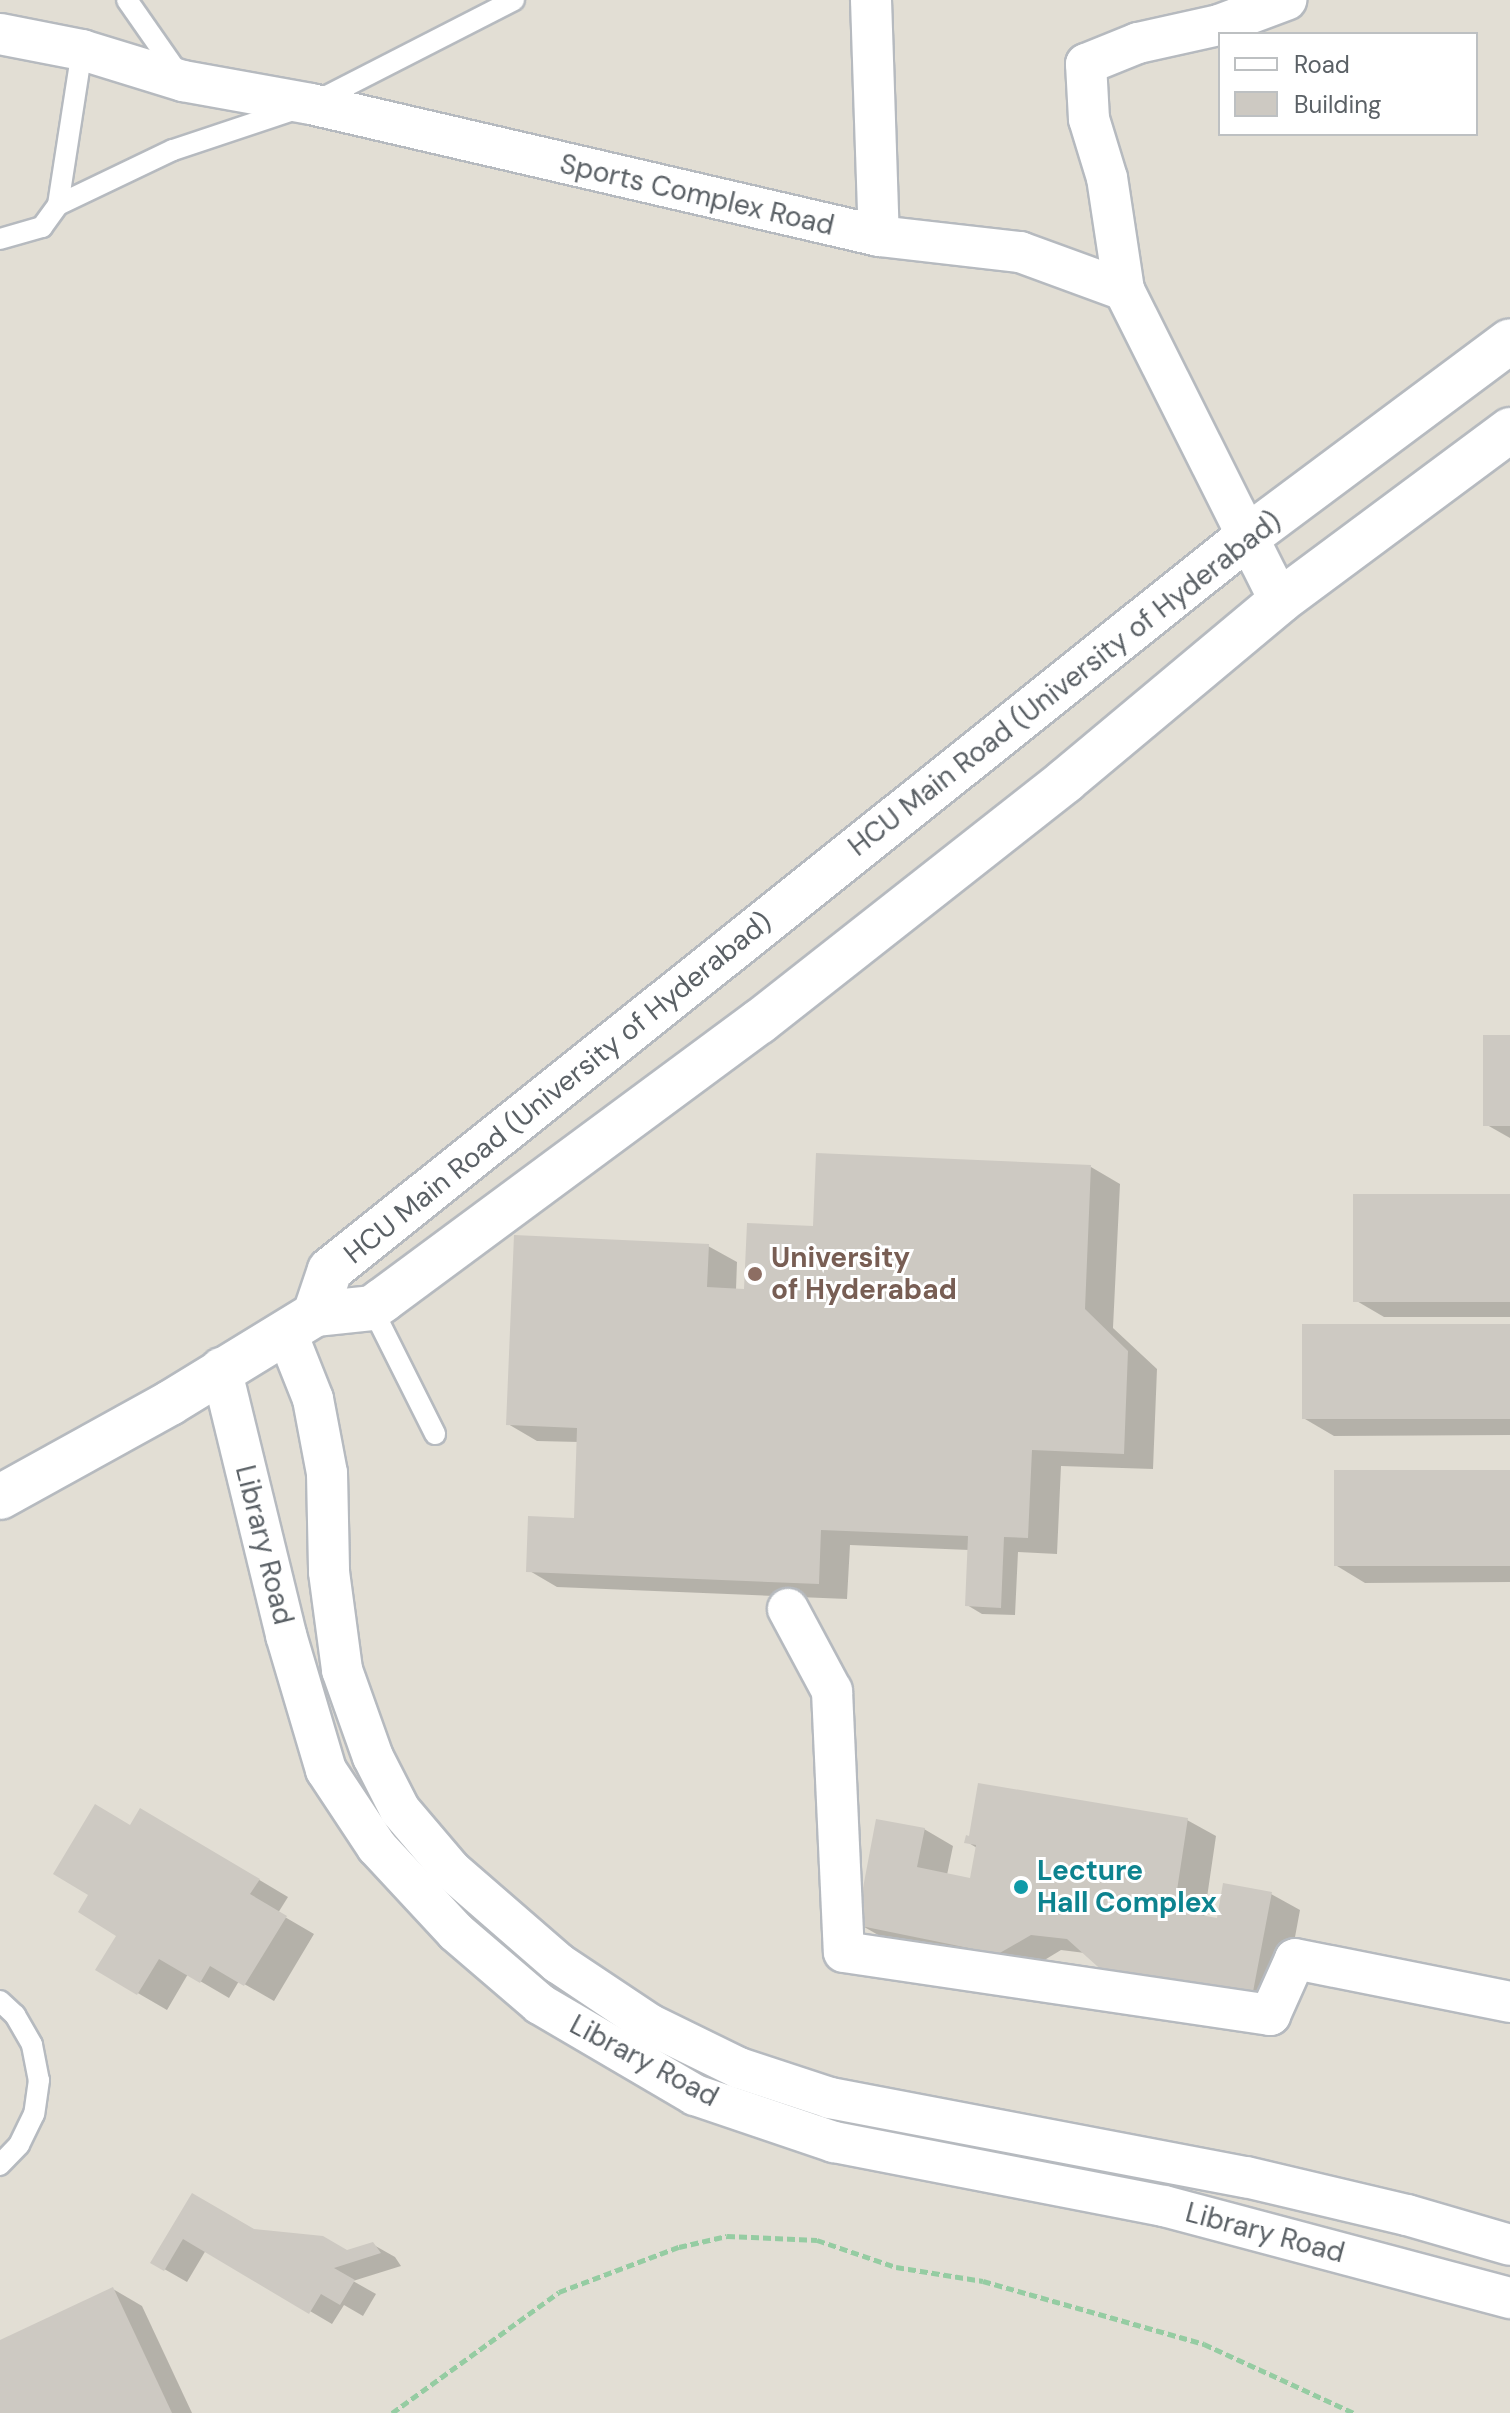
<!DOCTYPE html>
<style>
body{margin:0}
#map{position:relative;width:1510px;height:2413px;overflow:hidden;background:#f0ece4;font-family:"DM Sans",sans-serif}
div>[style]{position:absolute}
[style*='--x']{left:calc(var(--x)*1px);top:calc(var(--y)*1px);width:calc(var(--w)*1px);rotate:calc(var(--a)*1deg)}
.education>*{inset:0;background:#e2ded4}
.shadow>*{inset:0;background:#0003}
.building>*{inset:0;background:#cdc9c2;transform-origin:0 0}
.path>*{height:5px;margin-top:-2.5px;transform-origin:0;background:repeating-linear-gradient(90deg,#95cca2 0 8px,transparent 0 12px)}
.roads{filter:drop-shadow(2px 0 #b6babf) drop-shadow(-2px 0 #b6babf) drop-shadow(0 2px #b6babf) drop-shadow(0 -2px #b6babf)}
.lane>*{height:20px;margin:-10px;padding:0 10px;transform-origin:10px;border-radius:10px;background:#fff}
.street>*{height:40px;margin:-20px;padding:0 20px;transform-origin:20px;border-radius:20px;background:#fff}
.secondary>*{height:44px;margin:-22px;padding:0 22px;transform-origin:22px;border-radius:22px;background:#fff}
.dots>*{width:22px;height:22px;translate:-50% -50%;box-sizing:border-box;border:4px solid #fff;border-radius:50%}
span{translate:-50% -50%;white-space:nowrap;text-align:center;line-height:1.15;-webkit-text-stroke:6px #fff;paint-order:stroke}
.street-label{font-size:28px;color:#5b6166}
.education-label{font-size:28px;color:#785e54;font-weight:700}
.left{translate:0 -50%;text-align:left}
.culture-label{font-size:28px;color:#0d838f;font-weight:700}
.legend{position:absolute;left:1218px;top:32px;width:260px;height:104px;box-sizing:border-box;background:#fff;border:2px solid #bdc0c2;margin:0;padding:10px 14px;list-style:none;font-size:24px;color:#5b6166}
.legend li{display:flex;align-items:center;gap:16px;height:40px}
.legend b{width:40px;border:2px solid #bdc0c2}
</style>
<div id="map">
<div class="education">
<i style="clip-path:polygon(evenodd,0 0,1510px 0,1510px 2413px,0 2413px,0 0,1220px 34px,1476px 34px,1476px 134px,1220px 134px,1220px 34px)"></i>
</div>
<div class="shadow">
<i style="clip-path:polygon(1510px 1037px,1510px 1138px,1487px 1125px)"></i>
<i style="clip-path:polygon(1091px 1167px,1120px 1184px,1113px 1328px,1157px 1369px,1153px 1469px,1061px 1466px,1057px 1554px,1018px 1552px,1015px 1615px,982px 1614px,967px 1605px,969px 1550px,850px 1545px,847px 1599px,557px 1587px,528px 1570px,576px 1520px,579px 1442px,537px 1441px,508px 1424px,708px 1246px,737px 1262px,736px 1290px,746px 1291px,815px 1228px)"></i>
<i style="clip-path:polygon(1510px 1196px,1510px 1317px,1384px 1317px,1355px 1300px)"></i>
<i style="clip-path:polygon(1510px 1326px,1510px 1435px,1334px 1436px,1305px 1419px)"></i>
<i style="clip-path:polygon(1510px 1472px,1510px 1582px,1365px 1583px,1337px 1566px)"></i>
<i style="clip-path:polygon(1187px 1820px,1216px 1836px,1204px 1918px,1218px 1920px,1271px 1894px,1300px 1910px,1281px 2013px,1085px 1953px,1061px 1950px,1028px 1970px,887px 1940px,859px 1924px,924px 1829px,953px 1846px,947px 1875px,972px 1880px,977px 1848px,967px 1842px)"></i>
<i style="clip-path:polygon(131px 1827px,170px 1827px,288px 1897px,278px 1913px,314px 1934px,274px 2001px,239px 1981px,229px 1998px,188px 1974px,167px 2010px,98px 1970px,119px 1935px)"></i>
<i style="clip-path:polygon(192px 2195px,254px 2231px,347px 2252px,372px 2244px,395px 2257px,401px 2266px,353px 2281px,376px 2294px,363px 2316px,344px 2305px,332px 2324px,206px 2250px,187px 2282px,152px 2262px)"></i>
<i style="clip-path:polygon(113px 2289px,142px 2306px,192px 2413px,0 2413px,0 2342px)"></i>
</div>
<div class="building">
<i style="left:1483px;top:1035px;width:27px;height:91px"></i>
<i style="clip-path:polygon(816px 1153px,1091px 1165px,1085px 1309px,1128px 1351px,1124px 1454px,1032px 1450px,1028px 1538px,1004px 1537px,1001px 1608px,965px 1606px,968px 1536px,821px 1530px,819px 1584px,526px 1572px,528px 1516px,574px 1518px,577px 1428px,506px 1425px,514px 1235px,709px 1244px,707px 1287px,744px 1289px,747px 1223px,813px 1226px)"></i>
<i style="left:1353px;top:1194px;width:157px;height:108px"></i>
<i style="left:1510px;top:1324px;width:95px;height:208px;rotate:90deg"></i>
<i style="left:1510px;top:1470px;width:96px;height:176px;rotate:90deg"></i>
<i style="clip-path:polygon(978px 1783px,1188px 1818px,1174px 1910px,1217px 1918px,1223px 1883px,1272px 1892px,1252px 1997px,1107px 1975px,1067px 1939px,1031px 1935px,998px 1954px,856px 1925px,876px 1819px,925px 1828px,917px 1867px,970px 1878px,976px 1845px,964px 1843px,966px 1835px,969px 1836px)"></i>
<i style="clip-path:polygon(95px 1804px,130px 1825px,140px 1808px,260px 1879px,250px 1894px,287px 1916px,244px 1986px,210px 1966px,200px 1983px,159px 1959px,137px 1995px,95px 1970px,116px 1936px,78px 1912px,88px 1895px,53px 1874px)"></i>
<i style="clip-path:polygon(192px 2193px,254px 2229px,323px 2236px,347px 2250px,373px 2242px,381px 2253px,334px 2268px,355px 2280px,340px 2305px,321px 2294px,309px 2314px,183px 2239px,164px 2271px,150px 2263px)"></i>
<i style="clip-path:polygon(113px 2287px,172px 2413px,0 2413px,0 2340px)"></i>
</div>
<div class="path">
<i style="--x:392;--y:2413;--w:206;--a:-35.9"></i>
<i style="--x:559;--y:2292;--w:128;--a:-20.6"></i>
<i style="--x:679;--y:2247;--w:49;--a:-12.9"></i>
<i style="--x:727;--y:2236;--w:90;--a:2.5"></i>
<i style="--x:817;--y:2240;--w:83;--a:18.9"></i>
<i style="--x:896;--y:2267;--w:88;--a:9.1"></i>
<i style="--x:983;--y:2281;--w:230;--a:15.9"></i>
<i style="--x:1204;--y:2344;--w:165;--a:24.7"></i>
</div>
<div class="roads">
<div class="lane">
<i style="--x:127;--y:0;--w:93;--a:55.1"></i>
<i style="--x:58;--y:205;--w:127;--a:-25.6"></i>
<i style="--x:173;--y:150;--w:145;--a:-18.4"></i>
<i style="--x:311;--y:104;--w:228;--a:-27.1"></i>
<i style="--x:0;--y:239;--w:44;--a:-15.9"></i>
<i style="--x:42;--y:227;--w:27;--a:-54"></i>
<i style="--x:58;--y:205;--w:157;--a:-81.2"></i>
<i style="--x:372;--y:1308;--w:141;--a:63.4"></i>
<i style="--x:0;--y:2001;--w:21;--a:43"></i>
<i style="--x:15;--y:2015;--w:34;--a:60"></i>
<i style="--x:32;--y:2045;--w:36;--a:79"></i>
<i style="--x:39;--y:2080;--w:34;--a:98"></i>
<i style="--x:34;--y:2114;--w:34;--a:116"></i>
<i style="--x:19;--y:2145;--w:28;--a:134"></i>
</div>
<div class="street">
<i style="--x:871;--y:0;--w:236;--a:88.1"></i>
<i style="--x:0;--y:34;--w:84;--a:11"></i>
<i style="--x:82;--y:50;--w:106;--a:17.1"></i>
<i style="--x:183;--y:81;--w:130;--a:10.2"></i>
<i style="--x:311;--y:104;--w:583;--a:13.08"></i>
<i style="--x:879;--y:236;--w:142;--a:6.5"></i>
<i style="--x:1020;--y:252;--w:111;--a:20.1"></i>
<i style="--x:1124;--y:290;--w:348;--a:63.4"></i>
<i style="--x:1124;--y:290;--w:113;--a:-98.6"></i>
<i style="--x:1107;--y:178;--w:62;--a:-107"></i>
<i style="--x:1089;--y:119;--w:55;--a:-93.1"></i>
<i style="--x:1086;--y:64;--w:56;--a:-22"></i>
<i style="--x:1138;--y:43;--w:83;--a:-12.5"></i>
<i style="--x:1219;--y:25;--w:72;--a:-20.5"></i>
<i style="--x:286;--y:1331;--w:73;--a:68.3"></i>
<i style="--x:313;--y:1399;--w:75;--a:79.3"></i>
<i style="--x:327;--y:1473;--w:99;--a:88.8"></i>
<i style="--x:329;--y:1572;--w:99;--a:82.4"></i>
<i style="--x:342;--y:1670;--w:92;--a:70.4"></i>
<i style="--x:373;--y:1757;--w:59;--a:63"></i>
<i style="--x:400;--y:1810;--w:79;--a:49.6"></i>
<i style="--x:451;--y:1870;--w:142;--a:41"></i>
<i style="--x:558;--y:1963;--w:110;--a:33.8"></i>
<i style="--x:649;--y:2024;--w:100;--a:26.1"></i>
<i style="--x:739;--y:2068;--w:96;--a:18.2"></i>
<i style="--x:830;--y:2098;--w:423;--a:10.8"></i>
<i style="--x:1246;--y:2177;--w:165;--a:13.3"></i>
<i style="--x:1407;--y:2215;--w:107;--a:16.2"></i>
<i style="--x:221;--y:1368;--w:275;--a:76.3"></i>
<i style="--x:286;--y:1635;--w:141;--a:73.5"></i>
<i style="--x:326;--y:1770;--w:92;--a:56.5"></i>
<i style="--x:377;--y:1847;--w:116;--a:47.1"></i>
<i style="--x:456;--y:1932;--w:111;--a:40.6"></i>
<i style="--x:540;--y:2004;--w:180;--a:30.4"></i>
<i style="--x:695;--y:2095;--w:147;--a:18.7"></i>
<i style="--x:834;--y:2142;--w:336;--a:11"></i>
<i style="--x:1164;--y:2206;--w:358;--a:14.9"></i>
<i style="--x:788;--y:1609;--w:93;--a:61.8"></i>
<i style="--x:832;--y:1691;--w:261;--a:87.4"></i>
<i style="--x:844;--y:1952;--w:431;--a:8.4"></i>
<i style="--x:1270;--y:2015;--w:61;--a:-65.9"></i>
<i style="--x:1295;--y:1959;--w:219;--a:11.3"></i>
</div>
<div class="secondary">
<i style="--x:315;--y:1314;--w:46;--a:-71.2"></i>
<i style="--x:330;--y:1270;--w:1173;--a:-38.63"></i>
<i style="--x:1246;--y:538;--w:329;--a:-36.7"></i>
<i style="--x:0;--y:1497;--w:194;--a:-28.9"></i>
<i style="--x:170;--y:1403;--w:170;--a:-31.5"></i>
<i style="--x:315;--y:1314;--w:57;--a:-6"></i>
<i style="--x:372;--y:1308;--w:14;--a:-36"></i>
<i style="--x:383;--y:1300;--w:468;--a:-36.5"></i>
<i style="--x:759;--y:1022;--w:390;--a:-38.2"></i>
<i style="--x:1065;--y:781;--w:280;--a:-39.9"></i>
<i style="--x:1280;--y:601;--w:287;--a:-36.6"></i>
</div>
</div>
<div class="dots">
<i style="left:755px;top:1274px;background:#8d6e63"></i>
<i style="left:1021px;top:1887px;background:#0f9aa8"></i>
</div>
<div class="street-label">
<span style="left:697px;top:195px;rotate:13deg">Sports Complex Road</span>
<span style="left:1065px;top:684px;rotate:-38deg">HCU Main Road (University of Hyderabad)</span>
<span style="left:558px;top:1088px;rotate:-39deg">HCU Main Road (University of Hyderabad)</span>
<span style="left:264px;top:1545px;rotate:76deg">Library Road</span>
<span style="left:644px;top:2061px;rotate:28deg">Library Road</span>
<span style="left:1265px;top:2233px;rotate:15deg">Library Road</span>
</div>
<div class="education-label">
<span class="left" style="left:771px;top:1274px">University<br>of Hyderabad</span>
</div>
<div class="culture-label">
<span class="left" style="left:1037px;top:1887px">Lecture<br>Hall Complex</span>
</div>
<ul class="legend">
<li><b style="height:10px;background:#fff"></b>Road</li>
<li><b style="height:22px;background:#cdc9c2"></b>Building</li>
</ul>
</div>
